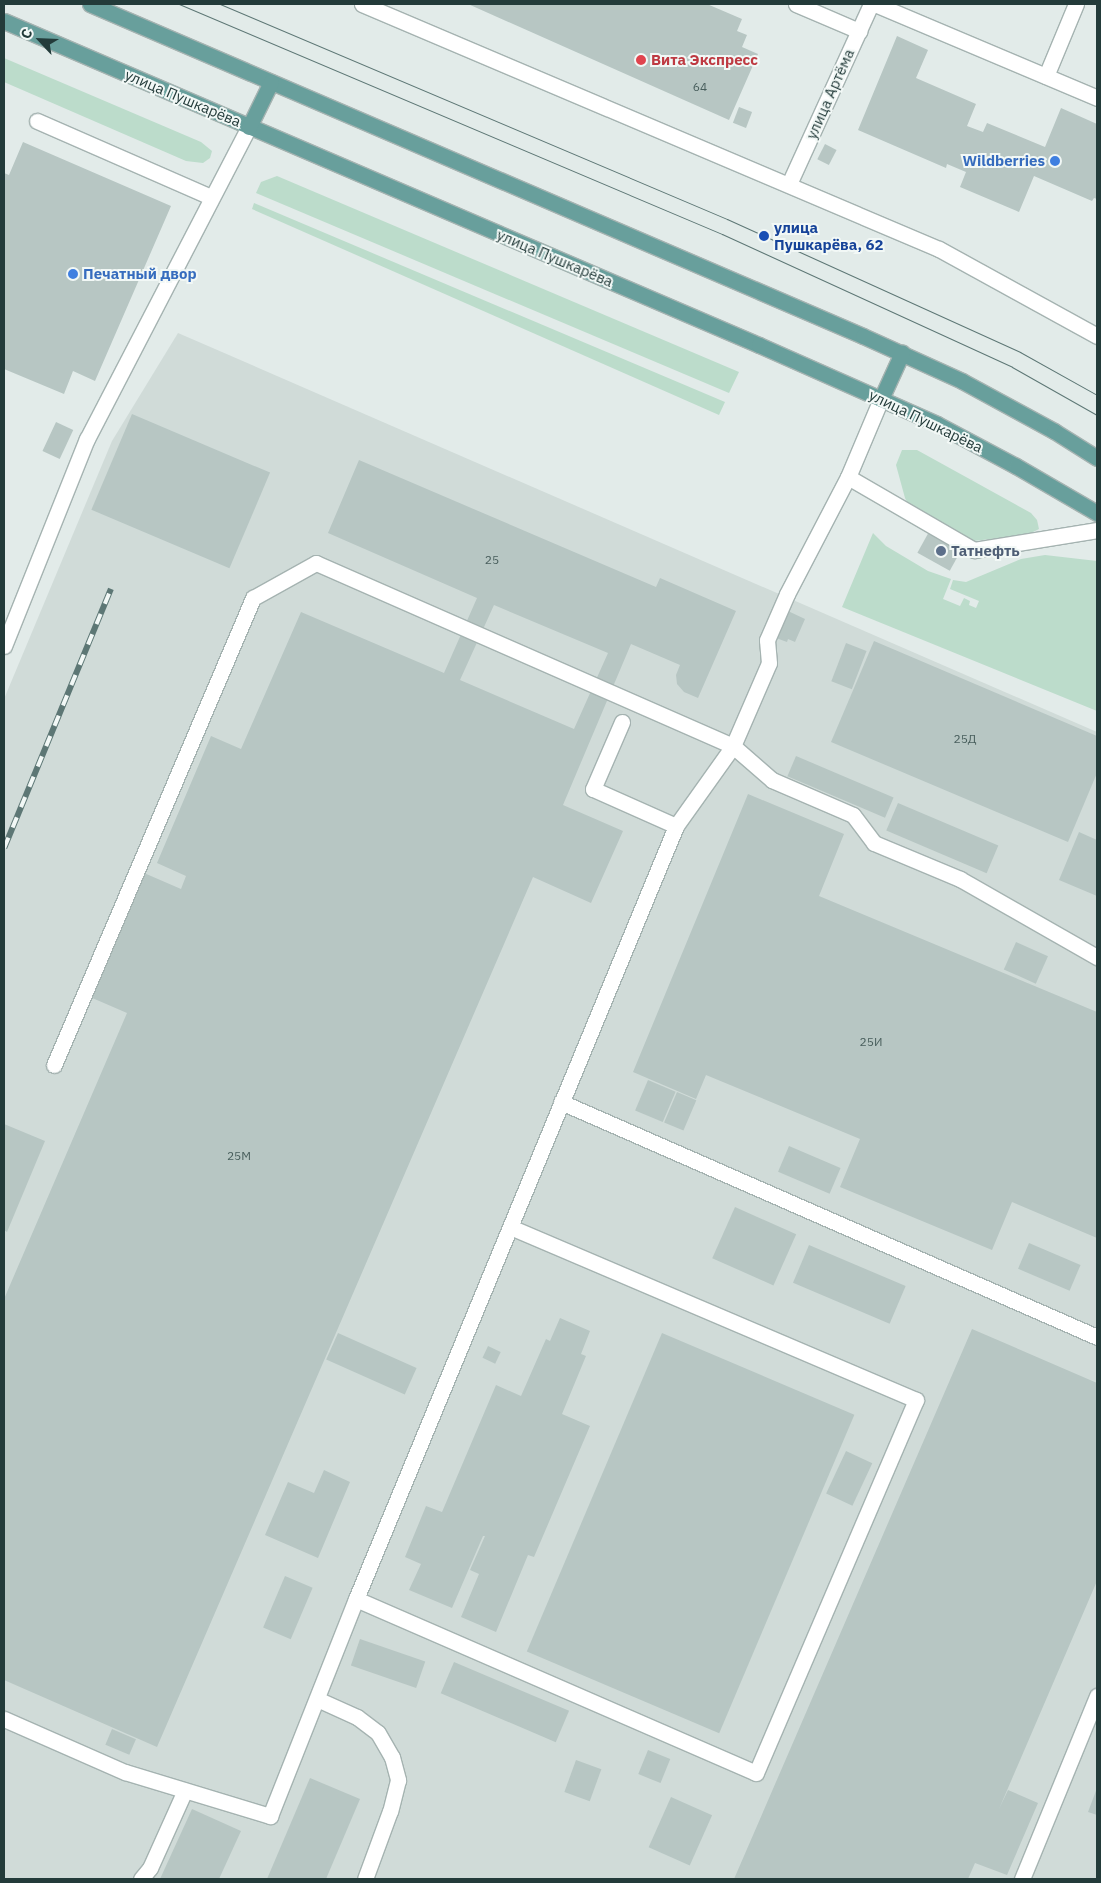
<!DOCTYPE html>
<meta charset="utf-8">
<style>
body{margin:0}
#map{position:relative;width:1101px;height:1883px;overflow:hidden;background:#e2ebe9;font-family:"IBM Plex Sans",sans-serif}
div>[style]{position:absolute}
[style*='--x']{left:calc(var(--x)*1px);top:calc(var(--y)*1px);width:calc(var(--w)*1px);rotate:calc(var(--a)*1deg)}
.built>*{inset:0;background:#d0dbd8}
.green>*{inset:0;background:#bcdccb}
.building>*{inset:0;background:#b7c6c3;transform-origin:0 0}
.roads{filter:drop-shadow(1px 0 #a5b3b1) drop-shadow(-1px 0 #a5b3b1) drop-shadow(0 1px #a5b3b1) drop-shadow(0 -1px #a5b3b1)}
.minor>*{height:15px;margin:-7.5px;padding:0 7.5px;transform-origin:7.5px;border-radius:7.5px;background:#fff}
.major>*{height:15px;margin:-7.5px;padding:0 7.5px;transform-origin:7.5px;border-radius:7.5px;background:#689f9c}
.tram>*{height:1px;margin:-0.5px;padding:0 0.5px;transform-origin:0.5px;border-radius:0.5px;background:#5d7775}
.rail>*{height:5.5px;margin-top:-2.75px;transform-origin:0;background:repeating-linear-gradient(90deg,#f2f8f6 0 11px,#5d7775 0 22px);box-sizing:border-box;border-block:1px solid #5d7775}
.dots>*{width:14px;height:14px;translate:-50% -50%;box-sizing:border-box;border:2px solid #f2f8f6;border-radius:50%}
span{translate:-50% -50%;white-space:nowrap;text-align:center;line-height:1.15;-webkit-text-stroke:4px #f2f8f6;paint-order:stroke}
.number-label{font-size:12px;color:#485e5c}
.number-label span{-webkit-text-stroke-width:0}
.health-label{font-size:15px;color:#be3a42;font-weight:700}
.left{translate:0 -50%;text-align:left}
.street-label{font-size:15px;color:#233b3a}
.shop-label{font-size:15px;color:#366cbe;font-weight:700}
.right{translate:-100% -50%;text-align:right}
.transit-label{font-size:15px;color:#164399;font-weight:700}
.service-label{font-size:15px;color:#4e5e75;font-weight:700}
.frame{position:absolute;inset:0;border:5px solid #233b3a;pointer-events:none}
.north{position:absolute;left:15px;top:15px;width:50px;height:50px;-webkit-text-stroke:4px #f2f8f6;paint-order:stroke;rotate:295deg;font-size:14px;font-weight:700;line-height:20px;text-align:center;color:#233b3a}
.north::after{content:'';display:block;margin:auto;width:18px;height:22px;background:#233b3a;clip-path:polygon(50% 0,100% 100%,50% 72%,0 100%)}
</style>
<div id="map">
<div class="built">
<i style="clip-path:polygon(178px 333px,1097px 732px,1097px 1879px,4px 1879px,4px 699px,112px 441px)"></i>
</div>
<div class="green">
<i style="clip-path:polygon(4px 58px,201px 142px,212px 151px,210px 158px,203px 163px,186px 161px,4px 82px)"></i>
<i style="clip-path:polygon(277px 176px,739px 372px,729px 393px,256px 193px,261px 182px)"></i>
<i style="clip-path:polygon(254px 203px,725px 402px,719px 415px,252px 209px)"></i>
<i style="clip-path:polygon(902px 450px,917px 450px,1031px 513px,1037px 520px,1039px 529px,1027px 535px,973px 541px,908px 504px,905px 498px,896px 465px)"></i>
<i style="clip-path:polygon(873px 533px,886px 546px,928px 571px,951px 579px,943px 599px,960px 606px,964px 598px,970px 601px,969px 605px,976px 608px,979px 601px,950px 589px,953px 580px,966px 582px,1021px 559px,1045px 555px,1097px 561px,1097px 711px,842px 607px)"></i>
</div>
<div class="building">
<i style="clip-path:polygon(468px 4px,707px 4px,742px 19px,737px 31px,747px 35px,742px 47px,758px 54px,729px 120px)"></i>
<i style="clip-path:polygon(897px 36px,928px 50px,916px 78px,976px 104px,967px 126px,983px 132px,987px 123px,1045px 147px,1061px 108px,1097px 124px,1097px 199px,1094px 198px,1092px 201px,1034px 176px,1019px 212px,960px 187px,966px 172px,947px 164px,946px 168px,858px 130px)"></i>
<i style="left:739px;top:107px;width:14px;height:17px;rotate:21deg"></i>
<i style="clip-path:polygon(23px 142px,171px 206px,95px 381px,73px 371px,64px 394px,4px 369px,4px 173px,9px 175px)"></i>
<i style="left:825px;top:144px;width:13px;height:17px;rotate:27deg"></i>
<i style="left:132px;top:414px;width:150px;height:104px;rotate:23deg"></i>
<i style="left:56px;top:422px;width:19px;height:32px;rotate:25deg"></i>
<i style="clip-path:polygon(evenodd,359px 460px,656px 587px,660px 578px,736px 611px,698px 698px,684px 692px,677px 684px,676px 675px,680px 665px,631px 644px,563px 805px,623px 831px,591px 903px,533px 877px,157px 1747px,4px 1680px,4px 1299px,127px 1013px,90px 997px,144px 873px,181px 889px,186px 876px,157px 863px,211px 736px,241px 749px,301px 612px,444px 673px,477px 598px,328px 533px,359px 460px,494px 605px,608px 653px,574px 729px,460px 680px,494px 605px)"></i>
<i style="left:930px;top:530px;width:37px;height:26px;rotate:29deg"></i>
<i style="clip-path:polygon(788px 611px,805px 619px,795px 642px,788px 639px,787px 642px,776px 638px)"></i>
<i style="clip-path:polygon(874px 641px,1097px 736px,1097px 773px,1068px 842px,831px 742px)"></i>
<i style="left:846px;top:643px;width:22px;height:41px;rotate:21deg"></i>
<i style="left:796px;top:756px;width:106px;height:22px;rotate:23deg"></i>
<i style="clip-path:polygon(748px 794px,844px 834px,819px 896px,1097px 1012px,1097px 1238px,1012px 1202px,992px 1250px,840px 1187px,860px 1139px,706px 1075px,696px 1099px,633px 1072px)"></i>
<i style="left:898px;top:803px;width:109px;height:30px;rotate:23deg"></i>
<i style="clip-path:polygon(1079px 832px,1097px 840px,1097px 896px,1059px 880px)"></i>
<i style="left:1016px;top:942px;width:35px;height:30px;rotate:24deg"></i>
<i style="left:648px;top:1080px;width:30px;height:33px;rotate:23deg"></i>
<i style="left:677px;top:1092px;width:21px;height:33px;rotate:23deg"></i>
<i style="clip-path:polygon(4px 1124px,45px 1141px,7px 1232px,4px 1230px)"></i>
<i style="left:789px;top:1146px;width:56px;height:28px;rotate:23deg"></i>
<i style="left:735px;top:1207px;width:67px;height:56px;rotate:24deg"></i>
<i style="left:1029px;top:1243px;width:56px;height:28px;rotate:23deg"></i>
<i style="left:809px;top:1245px;width:105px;height:41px;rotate:23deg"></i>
<i style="clip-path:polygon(560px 1318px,590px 1331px,581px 1354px,586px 1356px,562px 1414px,590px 1426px,534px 1557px,528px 1555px,496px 1632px,461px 1617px,479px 1574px,470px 1570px,485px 1536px,483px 1536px,452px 1608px,409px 1590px,421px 1564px,405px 1557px,426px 1506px,442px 1512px,496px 1385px,521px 1396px,546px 1339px,550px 1341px)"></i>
<i style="clip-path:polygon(972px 1329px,1097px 1383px,1097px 1581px,999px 1809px,1008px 1790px,1038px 1803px,1007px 1875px,975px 1863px,968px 1879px,734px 1879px)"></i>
<i style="left:338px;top:1333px;width:86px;height:29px;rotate:24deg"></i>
<i style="left:662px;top:1333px;width:209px;height:346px;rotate:23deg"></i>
<i style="left:488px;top:1346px;width:14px;height:13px;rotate:25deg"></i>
<i style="left:846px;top:1451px;width:29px;height:47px;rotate:25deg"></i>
<i style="clip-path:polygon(324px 1470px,350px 1482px,318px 1558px,265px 1535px,288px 1482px,314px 1493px)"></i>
<i style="left:285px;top:1576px;width:30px;height:56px;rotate:23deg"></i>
<i style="left:360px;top:1639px;width:69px;height:28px;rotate:19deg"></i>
<i style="left:454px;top:1662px;width:125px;height:34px;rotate:23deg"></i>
<i style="left:112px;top:1729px;width:26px;height:17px;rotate:23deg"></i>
<i style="left:648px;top:1750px;width:24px;height:26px;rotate:22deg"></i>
<i style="left:576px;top:1760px;width:27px;height:34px;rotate:20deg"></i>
<i style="clip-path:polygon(310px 1778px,360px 1799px,326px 1879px,267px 1879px)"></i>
<i style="clip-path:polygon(1097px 1788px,1097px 1815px,1088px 1812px)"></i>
<i style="left:671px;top:1797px;width:45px;height:55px;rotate:24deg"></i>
<i style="clip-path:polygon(192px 1809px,241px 1831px,219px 1879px,160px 1879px)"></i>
</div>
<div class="roads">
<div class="minor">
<i style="--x:362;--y:4;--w:627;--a:23.01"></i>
<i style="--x:939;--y:249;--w:180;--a:28.8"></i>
<i style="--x:796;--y:4;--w:69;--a:23.2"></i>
<i style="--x:875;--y:4;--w:241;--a:22.9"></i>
<i style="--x:1046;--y:76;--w:78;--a:-67.4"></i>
<i style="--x:37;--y:121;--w:190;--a:23.6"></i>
<i style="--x:789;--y:184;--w:198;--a:-65.5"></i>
<i style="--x:848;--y:477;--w:146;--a:30.1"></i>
<i style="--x:974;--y:550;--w:125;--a:-9.2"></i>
<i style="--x:4;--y:646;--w:223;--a:-68.2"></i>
<i style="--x:87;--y:439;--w:352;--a:-62.6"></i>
<i style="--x:622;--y:722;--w:73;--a:113.4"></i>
<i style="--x:593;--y:789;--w:91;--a:24"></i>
<i style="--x:54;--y:1065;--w:508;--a:-66.92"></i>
<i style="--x:253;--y:598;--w:72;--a:-29.1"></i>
<i style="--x:316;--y:563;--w:455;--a:23.7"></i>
<i style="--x:733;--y:746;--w:52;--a:41.1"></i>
<i style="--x:772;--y:780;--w:88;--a:23.4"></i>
<i style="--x:853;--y:815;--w:35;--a:53"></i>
<i style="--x:874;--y:843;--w:93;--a:22.7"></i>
<i style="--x:960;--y:879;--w:158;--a:29.7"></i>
<i style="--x:561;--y:1102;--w:585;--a:23.67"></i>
<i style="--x:356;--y:1599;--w:436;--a:23.5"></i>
<i style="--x:756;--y:1773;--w:406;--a:-66.8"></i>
<i style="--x:916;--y:1400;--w:441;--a:-156.9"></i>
<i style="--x:317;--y:1699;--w:44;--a:24.2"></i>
<i style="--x:357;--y:1717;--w:26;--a:37"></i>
<i style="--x:378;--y:1733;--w:28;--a:60"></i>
<i style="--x:392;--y:1757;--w:24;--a:75"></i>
<i style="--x:398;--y:1780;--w:32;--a:104"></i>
<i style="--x:390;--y:1811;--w:72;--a:110.2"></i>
<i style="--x:4;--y:1719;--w:132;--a:23.7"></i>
<i style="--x:125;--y:1772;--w:152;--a:16.9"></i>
<i style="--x:270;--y:1816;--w:233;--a:-68.4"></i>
<i style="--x:356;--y:1599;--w:837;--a:-67.51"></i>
<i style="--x:676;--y:826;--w:98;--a:-54.5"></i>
<i style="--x:733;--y:746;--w:90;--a:-66.6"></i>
<i style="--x:769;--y:663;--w:23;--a:-95"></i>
<i style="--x:767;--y:640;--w:50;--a:-66.5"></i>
<i style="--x:787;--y:594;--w:132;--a:-62.5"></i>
<i style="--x:848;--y:477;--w:85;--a:-67.1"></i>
<i style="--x:141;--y:1879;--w:14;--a:-51"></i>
<i style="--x:150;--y:1868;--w:85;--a:-65.8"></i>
<i style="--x:1022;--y:1879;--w:198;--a:-67.7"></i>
</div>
<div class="major">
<i style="--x:90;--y:4;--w:841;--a:23.24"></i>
<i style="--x:863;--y:336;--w:109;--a:24.4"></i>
<i style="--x:962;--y:381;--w:105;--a:28.5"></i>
<i style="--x:1054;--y:431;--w:51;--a:32.1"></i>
<i style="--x:4;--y:21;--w:822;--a:23.23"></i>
<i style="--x:759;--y:345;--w:195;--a:23.9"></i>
<i style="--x:937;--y:424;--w:89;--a:28"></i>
<i style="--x:1016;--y:466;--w:94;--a:30.1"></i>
<i style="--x:249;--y:127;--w:50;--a:-63.9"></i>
<i style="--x:881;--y:399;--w:51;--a:-65.5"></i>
</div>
</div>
<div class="tram">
<i style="--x:179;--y:4;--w:590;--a:22.96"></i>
<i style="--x:722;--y:234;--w:319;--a:24.6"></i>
<i style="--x:1012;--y:367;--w:98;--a:29.5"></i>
<i style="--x:220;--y:4;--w:551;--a:22.98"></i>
<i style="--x:727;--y:219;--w:322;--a:24.4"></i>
<i style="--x:1020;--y:352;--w:88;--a:29.2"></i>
</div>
<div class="rail">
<i style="--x:4;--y:848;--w:280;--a:-67.6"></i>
</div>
<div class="dots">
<i style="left:641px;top:60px;background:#e0444e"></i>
<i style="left:1055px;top:161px;background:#3f7fe0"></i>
<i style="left:764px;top:236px;background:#1a4fb4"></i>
<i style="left:73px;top:274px;background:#3f7fe0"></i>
<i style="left:941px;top:551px;background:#5c6f8a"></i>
</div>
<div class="number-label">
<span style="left:700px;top:87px">64</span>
<span style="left:492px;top:560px">25</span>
<span style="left:965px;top:739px">25Д</span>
<span style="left:871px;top:1042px">25И</span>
<span style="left:239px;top:1156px">25М</span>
</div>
<div class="health-label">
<span class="left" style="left:651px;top:60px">Вита Экспресс</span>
</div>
<div class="street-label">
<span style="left:830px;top:94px;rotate:-66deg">улица Артёма</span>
<span style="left:183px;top:98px;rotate:23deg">улица Пушкарёва</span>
<span style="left:555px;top:258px;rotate:23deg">улица Пушкарёва</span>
<span style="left:926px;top:421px;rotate:26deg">улица Пушкарёва</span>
</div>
<div class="shop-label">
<span class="right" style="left:1045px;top:161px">Wildberries</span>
<span class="left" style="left:83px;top:274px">Печатный двор</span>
</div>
<div class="transit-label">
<span class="left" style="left:774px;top:236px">улица<br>Пушкарёва, 62</span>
</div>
<div class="service-label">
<span class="left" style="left:951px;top:551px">Татнефть</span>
</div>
<div class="frame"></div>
<div class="north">С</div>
</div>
